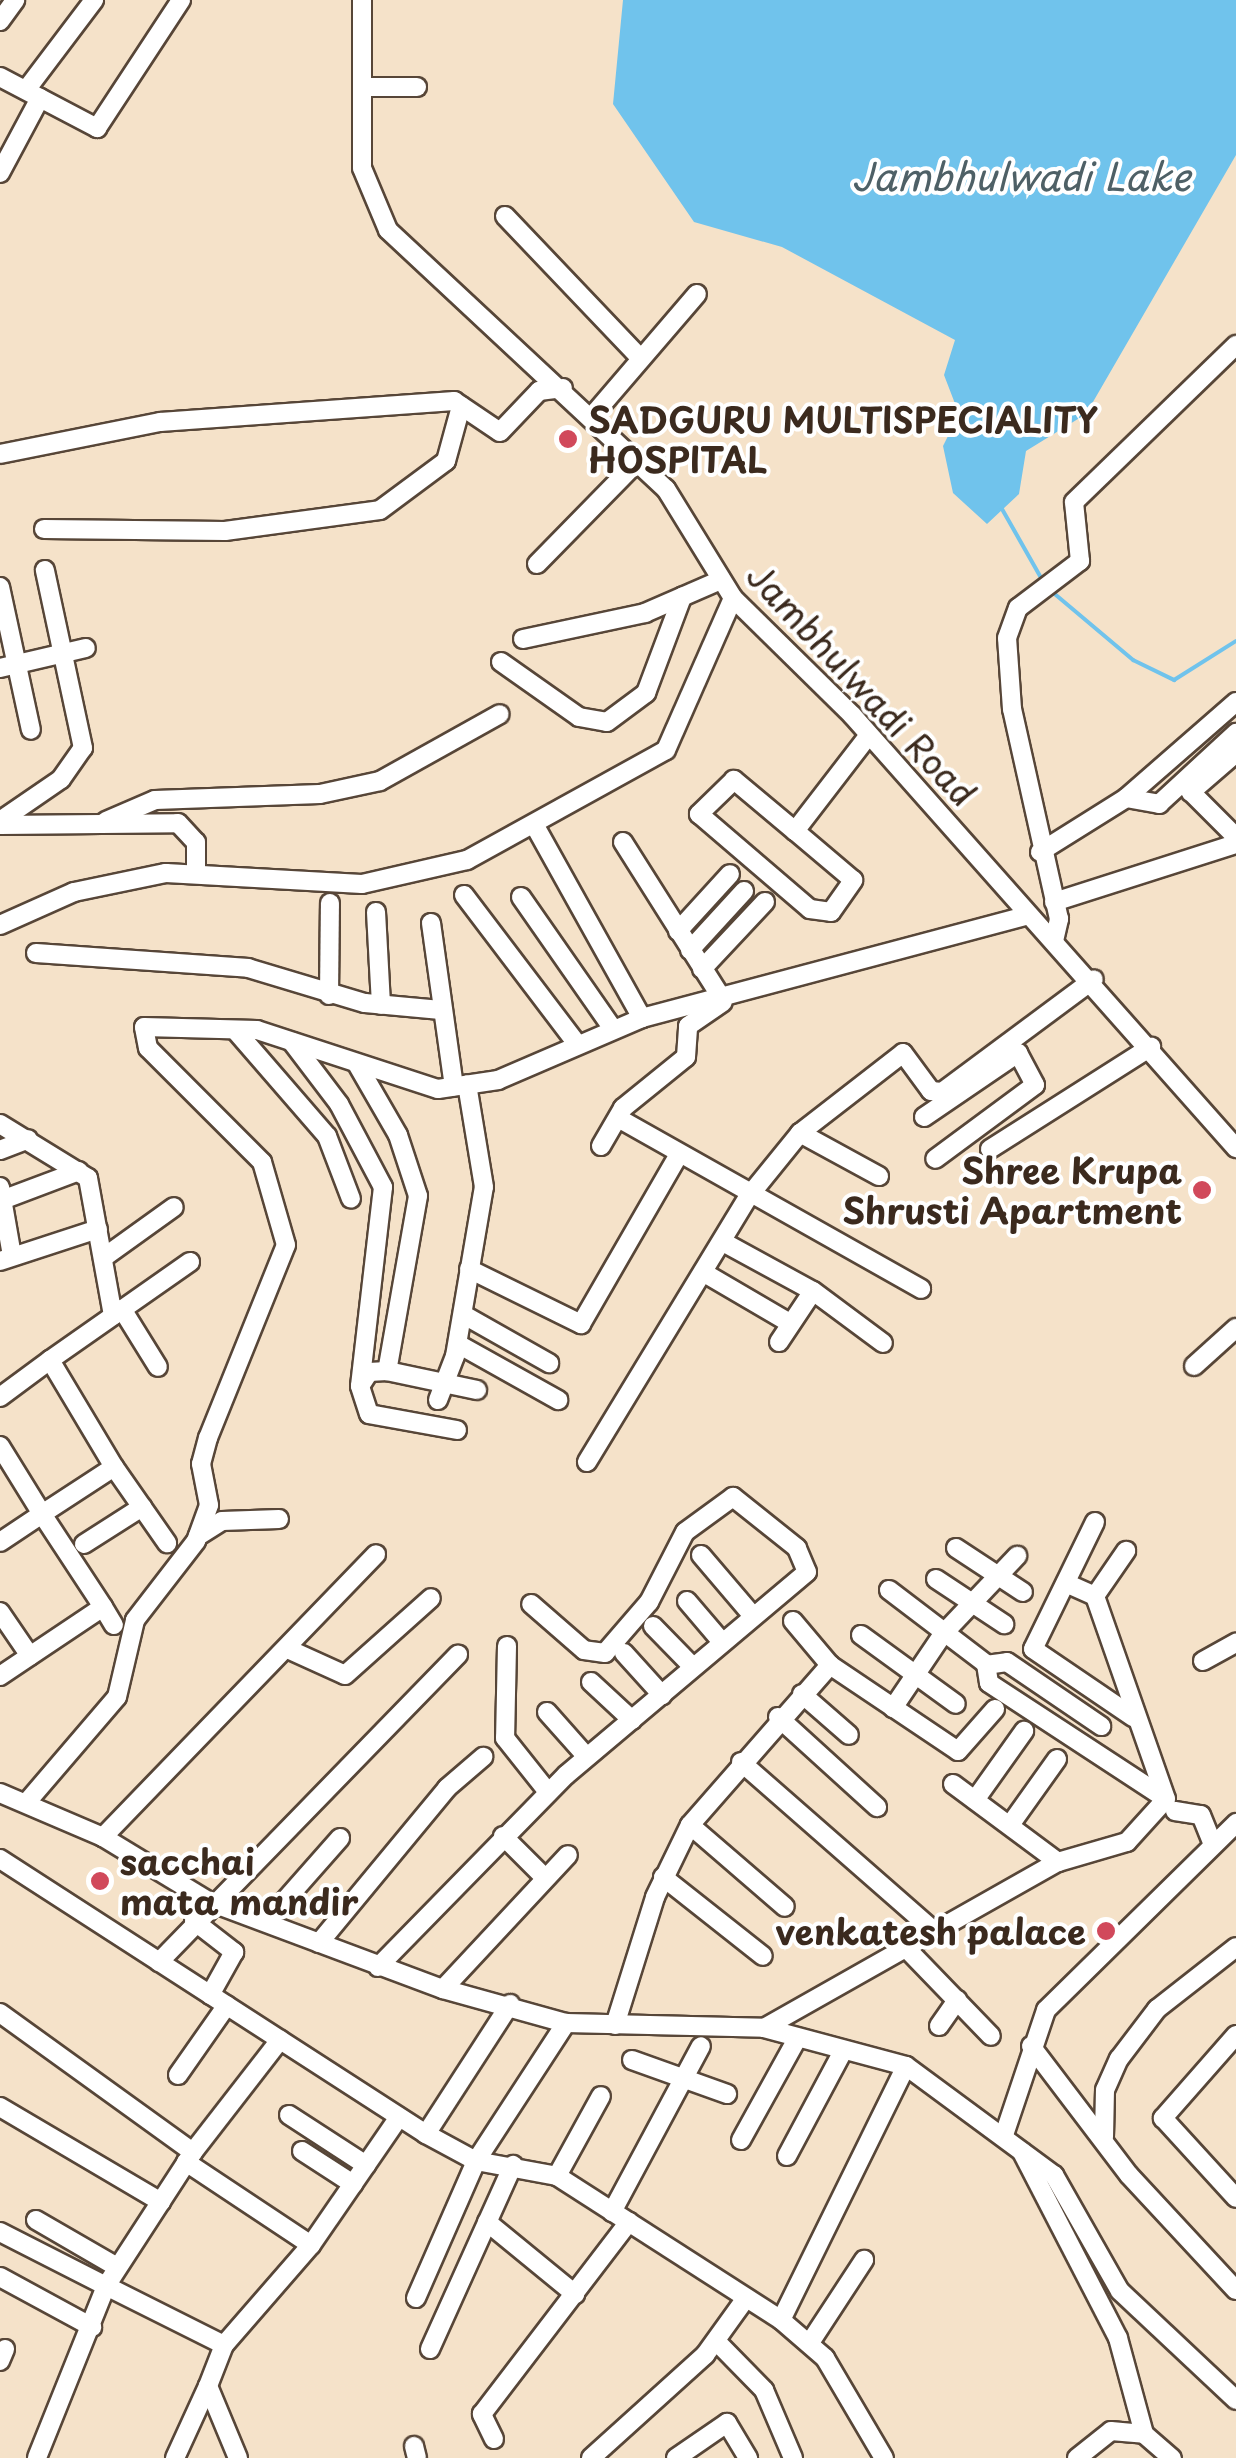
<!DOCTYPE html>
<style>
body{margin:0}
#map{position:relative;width:1236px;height:2458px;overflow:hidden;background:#f5e2c9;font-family:"Playpen Sans",sans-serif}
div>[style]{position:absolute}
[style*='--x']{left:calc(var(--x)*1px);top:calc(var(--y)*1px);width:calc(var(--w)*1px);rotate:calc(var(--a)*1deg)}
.water>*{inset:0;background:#70c3ec}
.stream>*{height:4px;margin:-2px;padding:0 2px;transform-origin:2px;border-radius:2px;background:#70c3ec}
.roads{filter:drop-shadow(2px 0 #574638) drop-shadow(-2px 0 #574638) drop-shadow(0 2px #574638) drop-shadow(0 -2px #574638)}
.minor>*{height:18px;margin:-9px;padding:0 9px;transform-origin:9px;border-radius:9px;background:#fff}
.dots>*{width:28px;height:28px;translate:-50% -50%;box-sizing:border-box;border:5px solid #fff;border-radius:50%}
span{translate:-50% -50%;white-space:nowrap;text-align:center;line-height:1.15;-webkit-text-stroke:8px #fff;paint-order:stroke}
.poi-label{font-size:35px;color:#3b2a1e;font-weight:700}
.left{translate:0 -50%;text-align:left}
.right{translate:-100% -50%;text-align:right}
.street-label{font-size:35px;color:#3b2a1e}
.water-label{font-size:38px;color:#4e6066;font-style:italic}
</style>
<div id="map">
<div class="water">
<i style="clip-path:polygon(623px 0,1236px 0,1236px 155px,1086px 414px,1026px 451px,1019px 494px,987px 524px,953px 493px,943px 446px,959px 414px,944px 375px,955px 340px,782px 247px,694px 222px,613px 104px)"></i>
</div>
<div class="stream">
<i style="--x:1002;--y:509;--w:85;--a:60.4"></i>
<i style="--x:1050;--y:590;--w:109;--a:40.1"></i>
<i style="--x:1133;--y:660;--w:46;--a:26"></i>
<i style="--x:1174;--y:680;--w:73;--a:-32.2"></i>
</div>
<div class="roads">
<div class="minor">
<i style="--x:362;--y:0;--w:168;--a:90"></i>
<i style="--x:362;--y:168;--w:67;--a:67.2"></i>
<i style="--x:388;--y:230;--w:380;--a:43"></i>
<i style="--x:666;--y:489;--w:128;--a:58.4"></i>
<i style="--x:733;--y:598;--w:167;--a:44.5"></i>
<i style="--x:852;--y:715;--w:579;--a:48.43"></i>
<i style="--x:0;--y:21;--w:26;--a:-54"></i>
<i style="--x:0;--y:77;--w:110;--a:27.7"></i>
<i style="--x:97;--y:128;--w:153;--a:-56.7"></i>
<i style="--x:363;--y:87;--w:54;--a:0"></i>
<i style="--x:26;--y:90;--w:113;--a:-52.9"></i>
<i style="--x:0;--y:173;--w:85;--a:-61.9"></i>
<i style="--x:505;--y:216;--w:197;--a:46.4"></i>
<i style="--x:594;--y:414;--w:158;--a:-49.4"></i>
<i style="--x:0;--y:454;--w:163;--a:-11.3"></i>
<i style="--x:160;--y:422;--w:295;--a:-4.1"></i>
<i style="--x:454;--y:401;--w:55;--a:34"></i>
<i style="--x:500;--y:432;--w:57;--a:-46.4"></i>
<i style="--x:539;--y:391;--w:24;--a:-7"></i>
<i style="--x:44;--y:529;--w:181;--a:0.6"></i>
<i style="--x:225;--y:531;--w:156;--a:-7.7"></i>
<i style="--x:380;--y:510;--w:82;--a:-36.6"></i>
<i style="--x:446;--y:461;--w:57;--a:-74.7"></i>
<i style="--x:537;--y:564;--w:144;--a:-45.6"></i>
<i style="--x:0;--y:587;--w:146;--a:77.8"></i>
<i style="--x:523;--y:639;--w:125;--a:-12"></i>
<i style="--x:645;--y:613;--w:83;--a:-23.5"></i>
<i style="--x:501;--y:662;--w:95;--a:35.2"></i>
<i style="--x:579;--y:717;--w:28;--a:10"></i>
<i style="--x:607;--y:722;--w:49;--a:-36.6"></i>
<i style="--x:646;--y:693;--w:103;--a:-69.4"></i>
<i style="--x:0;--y:668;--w:88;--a:-13.1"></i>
<i style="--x:1236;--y:753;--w:60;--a:139.1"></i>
<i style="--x:1191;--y:792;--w:64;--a:45"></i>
<i style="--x:1126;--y:798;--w:34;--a:10"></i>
<i style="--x:1159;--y:804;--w:105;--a:-42.7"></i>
<i style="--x:0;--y:821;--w:74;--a:-34.5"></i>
<i style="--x:61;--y:779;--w:38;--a:-55"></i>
<i style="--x:83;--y:748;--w:182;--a:-102.1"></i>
<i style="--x:106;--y:821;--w:53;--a:-23.2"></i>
<i style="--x:155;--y:800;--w:165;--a:-2.1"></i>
<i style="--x:320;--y:794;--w:61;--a:-12.2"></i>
<i style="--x:380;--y:781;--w:137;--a:-29.2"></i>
<i style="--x:0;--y:825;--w:178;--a:-0.6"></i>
<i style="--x:178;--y:823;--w:26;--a:47"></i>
<i style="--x:196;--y:842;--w:32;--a:90"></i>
<i style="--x:535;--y:826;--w:220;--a:60.9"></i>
<i style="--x:795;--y:831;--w:80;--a:-140.1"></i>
<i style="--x:734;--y:780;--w:49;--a:135.8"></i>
<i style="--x:699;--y:814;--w:146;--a:40.6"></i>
<i style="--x:810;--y:909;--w:21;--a:8"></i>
<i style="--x:831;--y:912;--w:39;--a:-55"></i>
<i style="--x:853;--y:880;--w:76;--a:-139.8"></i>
<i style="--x:795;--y:831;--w:121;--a:-52.4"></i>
<i style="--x:623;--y:842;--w:183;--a:57.7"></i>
<i style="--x:1040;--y:852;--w:102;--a:-32.1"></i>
<i style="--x:1126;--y:798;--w:146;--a:-41.1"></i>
<i style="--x:464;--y:895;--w:187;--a:52.8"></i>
<i style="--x:521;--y:897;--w:161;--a:55.1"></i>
<i style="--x:1054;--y:902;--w:191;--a:-17.7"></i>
<i style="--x:376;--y:912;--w:93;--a:86.9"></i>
<i style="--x:431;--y:923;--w:165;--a:82"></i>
<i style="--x:0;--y:925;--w:81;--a:-24"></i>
<i style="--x:74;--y:892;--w:94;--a:-11.7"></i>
<i style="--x:166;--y:873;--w:196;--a:3.2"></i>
<i style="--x:362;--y:884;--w:108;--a:-12.9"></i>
<i style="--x:467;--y:860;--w:227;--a:-28.9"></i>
<i style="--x:666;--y:750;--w:166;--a:-66.2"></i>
<i style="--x:678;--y:931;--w:77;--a:-47.6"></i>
<i style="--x:1054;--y:941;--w:23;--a:-77"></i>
<i style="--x:1059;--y:919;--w:215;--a:-102.6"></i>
<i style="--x:1012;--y:709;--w:71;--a:-94"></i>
<i style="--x:1007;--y:638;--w:32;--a:-70"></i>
<i style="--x:1018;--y:608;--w:78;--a:-37.2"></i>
<i style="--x:1080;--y:561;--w:59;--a:-95.8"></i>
<i style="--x:1074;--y:502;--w:226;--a:-44.1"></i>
<i style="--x:690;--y:950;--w:80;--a:-47.5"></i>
<i style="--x:36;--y:953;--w:213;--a:4"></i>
<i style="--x:248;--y:968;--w:122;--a:16.7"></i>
<i style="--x:365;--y:1003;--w:76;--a:5.3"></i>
<i style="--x:702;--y:969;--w:92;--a:-46.8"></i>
<i style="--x:329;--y:995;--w:92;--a:-89.4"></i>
<i style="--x:236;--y:1031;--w:139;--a:49.1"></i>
<i style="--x:327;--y:1136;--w:67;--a:69.1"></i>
<i style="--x:292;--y:1042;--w:78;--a:52.8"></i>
<i style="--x:339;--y:1104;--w:94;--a:62.1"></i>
<i style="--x:383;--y:1187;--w:200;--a:96.6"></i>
<i style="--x:357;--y:1064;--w:82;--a:60"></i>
<i style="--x:398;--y:1135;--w:64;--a:71.8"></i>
<i style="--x:418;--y:1196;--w:178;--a:100"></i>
<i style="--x:924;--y:1117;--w:114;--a:-34.2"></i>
<i style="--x:1018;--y:1053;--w:36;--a:62"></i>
<i style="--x:1035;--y:1085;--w:124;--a:143.5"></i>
<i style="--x:618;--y:1118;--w:348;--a:29.4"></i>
<i style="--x:0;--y:1124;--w:103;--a:31.5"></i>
<i style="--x:88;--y:1178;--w:140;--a:79.7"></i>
<i style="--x:800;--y:1133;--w:90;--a:28.6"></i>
<i style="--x:601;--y:1146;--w:44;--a:-59.9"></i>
<i style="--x:623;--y:1108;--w:81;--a:-39"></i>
<i style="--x:686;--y:1057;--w:31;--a:-86"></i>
<i style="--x:688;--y:1026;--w:42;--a:-34.4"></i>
<i style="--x:990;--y:1149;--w:191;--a:-32.4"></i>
<i style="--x:0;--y:1150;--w:30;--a:-21"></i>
<i style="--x:0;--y:1187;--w:70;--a:80.1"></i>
<i style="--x:2;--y:1200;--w:82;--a:-20.6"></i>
<i style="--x:723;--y:1242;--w:102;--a:28.6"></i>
<i style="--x:103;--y:1258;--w:87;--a:-35.7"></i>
<i style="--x:0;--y:1261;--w:103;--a:-18.1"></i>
<i style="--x:469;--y:1269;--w:125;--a:26.2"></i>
<i style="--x:581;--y:1324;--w:196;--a:-60"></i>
<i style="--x:706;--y:1274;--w:97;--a:30.3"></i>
<i style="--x:122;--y:1309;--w:68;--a:58.2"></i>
<i style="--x:464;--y:1315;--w:98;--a:29.5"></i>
<i style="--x:779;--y:1342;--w:61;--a:-56.3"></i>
<i style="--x:813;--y:1291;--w:87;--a:36.6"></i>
<i style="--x:458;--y:1344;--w:115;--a:29.2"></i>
<i style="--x:50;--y:1360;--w:171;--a:-35"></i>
<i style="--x:1194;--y:1366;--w:57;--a:-42.1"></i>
<i style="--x:0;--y:1397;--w:62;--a:-36.5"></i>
<i style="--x:50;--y:1360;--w:125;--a:59.1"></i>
<i style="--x:114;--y:1467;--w:86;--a:146.9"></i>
<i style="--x:42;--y:1514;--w:111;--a:56.7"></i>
<i style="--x:103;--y:1607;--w:124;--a:146.2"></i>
<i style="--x:438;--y:1400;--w:47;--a:-68.9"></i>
<i style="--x:455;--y:1356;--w:171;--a:-80.3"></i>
<i style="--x:484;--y:1187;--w:104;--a:-99.4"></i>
<i style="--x:457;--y:1430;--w:89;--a:-169.7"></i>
<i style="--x:369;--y:1414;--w:29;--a:-108"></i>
<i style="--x:360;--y:1386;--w:17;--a:-57"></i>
<i style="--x:369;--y:1372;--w:18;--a:-3"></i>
<i style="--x:387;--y:1371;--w:92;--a:11.9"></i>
<i style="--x:0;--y:1446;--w:80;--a:58.3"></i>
<i style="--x:42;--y:1514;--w:50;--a:146.3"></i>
<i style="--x:587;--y:1462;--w:311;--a:-58.7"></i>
<i style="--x:749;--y:1196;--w:81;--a:-51"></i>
<i style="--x:800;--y:1133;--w:130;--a:-37.8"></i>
<i style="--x:903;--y:1053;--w:47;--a:53.6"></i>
<i style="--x:931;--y:1091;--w:11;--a:5"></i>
<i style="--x:942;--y:1092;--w:189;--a:-36.6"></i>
<i style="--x:114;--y:1467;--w:93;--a:55.1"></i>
<i style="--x:1095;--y:1522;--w:141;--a:116"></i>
<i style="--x:1033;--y:1649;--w:121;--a:34.2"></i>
<i style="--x:198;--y:1536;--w:28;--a:-32"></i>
<i style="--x:222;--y:1521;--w:57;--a:-2"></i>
<i style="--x:84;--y:1544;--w:69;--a:-32.5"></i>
<i style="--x:956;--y:1548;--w:80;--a:33.3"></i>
<i style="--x:701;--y:1555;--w:80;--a:49.6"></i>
<i style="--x:936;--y:1579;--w:82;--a:33.5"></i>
<i style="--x:889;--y:1590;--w:122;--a:37.3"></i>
<i style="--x:986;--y:1664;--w:19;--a:81"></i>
<i style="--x:989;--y:1683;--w:207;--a:33.2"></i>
<i style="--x:1095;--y:1596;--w:55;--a:-55.4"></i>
<i style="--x:687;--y:1601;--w:54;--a:49.5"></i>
<i style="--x:103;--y:1607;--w:21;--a:59"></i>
<i style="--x:0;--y:1612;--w:53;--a:55.7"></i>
<i style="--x:793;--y:1621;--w:57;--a:49.9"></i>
<i style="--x:653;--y:1626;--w:57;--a:45.7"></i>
<i style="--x:861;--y:1635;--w:117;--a:36"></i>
<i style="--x:507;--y:1646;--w:92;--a:91.2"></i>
<i style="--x:505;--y:1738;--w:69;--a:51.5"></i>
<i style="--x:290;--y:1650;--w:60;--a:24.4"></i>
<i style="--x:345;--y:1675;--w:115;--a:-41.8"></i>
<i style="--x:624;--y:1653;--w:57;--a:47.9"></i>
<i style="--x:1203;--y:1661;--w:38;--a:-29"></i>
<i style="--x:986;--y:1665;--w:21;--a:-8"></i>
<i style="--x:1007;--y:1662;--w:114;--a:34.2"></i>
<i style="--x:591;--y:1682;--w:56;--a:42.8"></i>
<i style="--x:802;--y:1694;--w:62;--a:41.1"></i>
<i style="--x:893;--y:1708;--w:89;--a:-56"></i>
<i style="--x:943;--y:1634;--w:108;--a:-46.5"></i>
<i style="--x:547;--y:1712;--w:60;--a:48.4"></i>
<i style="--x:778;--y:1717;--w:134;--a:42.3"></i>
<i style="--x:741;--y:1762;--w:258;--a:41.2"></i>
<i style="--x:953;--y:1784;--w:131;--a:36.6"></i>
<i style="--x:0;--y:1793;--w:112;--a:23.1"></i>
<i style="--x:103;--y:1837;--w:125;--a:31.3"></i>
<i style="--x:210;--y:1902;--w:249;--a:20.5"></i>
<i style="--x:443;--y:1989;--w:128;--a:15.5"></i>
<i style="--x:566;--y:2023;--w:198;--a:1.4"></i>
<i style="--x:764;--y:2028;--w:147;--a:15"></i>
<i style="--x:906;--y:2066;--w:283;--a:116.2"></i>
<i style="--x:975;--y:1800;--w:85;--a:-54.6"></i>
<i style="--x:27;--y:1802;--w:138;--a:-49.4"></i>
<i style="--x:117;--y:1697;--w:79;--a:-76.8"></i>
<i style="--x:135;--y:1620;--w:100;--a:-52.3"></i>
<i style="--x:196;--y:1541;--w:38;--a:-70"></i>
<i style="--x:209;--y:1505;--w:42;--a:-101"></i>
<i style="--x:201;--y:1464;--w:27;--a:-75"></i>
<i style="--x:208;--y:1438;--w:208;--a:-68"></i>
<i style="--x:286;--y:1245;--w:86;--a:-106.1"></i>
<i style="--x:262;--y:1162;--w:161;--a:-135"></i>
<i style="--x:148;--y:1048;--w:21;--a:-101"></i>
<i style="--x:144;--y:1027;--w:113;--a:1.5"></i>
<i style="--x:257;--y:1030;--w:190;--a:18.1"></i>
<i style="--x:438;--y:1089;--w:61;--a:-8.5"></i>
<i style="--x:498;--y:1080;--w:157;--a:-23.3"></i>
<i style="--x:642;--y:1018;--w:397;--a:-14.9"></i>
<i style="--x:1175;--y:1811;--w:26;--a:9"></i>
<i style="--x:1201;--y:1815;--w:32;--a:68"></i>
<i style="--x:690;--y:1825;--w:125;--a:40.8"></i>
<i style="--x:1010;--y:1825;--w:81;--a:-54.5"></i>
<i style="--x:503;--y:1836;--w:59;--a:45"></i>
<i style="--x:103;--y:1837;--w:393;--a:-46"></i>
<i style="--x:0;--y:1859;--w:507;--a:32.84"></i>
<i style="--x:426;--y:2134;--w:57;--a:28.4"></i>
<i style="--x:476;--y:2161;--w:82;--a:10.5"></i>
<i style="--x:557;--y:2176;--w:266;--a:32.7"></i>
<i style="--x:781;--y:2320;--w:58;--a:40.8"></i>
<i style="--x:825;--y:2358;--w:116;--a:59.5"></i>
<i style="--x:663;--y:1877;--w:127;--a:38.3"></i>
<i style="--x:194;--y:1921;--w:51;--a:37.8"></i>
<i style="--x:234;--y:1952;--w:49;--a:119.2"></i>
<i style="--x:266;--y:1922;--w:112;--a:-48.6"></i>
<i style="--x:319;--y:1943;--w:201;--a:-50.4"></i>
<i style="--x:447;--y:1788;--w:48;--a:-40.7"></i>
<i style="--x:906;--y:1948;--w:122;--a:46"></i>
<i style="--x:159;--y:1962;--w:429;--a:-45.8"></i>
<i style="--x:378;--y:1967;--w:269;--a:-45.6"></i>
<i style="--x:566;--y:1775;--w:315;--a:-40.1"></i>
<i style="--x:807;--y:1572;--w:26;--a:-113"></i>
<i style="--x:797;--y:1548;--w:82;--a:-141.4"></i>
<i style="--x:733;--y:1497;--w:59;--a:143.9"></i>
<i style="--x:685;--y:1532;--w:79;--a:117.2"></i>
<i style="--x:649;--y:1602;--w:67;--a:130.8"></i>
<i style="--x:605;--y:1653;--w:21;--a:-172"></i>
<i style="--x:584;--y:1650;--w:70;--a:-139"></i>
<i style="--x:443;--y:1989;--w:183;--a:-47"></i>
<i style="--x:0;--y:2013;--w:238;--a:35.8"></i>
<i style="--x:615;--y:2025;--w:134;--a:-72.6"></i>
<i style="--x:655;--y:1897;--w:80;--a:-64.1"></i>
<i style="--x:690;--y:1825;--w:213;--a:-48.8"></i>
<i style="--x:830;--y:1665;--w:154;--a:33.9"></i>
<i style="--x:958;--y:1751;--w:56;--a:-48.6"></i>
<i style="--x:939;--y:2026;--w:32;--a:-55"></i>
<i style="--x:764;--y:2028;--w:338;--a:-29.5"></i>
<i style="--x:1058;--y:1862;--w:72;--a:-16.2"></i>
<i style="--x:1127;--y:1842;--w:58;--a:-47.8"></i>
<i style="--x:1166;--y:1799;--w:215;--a:-109.3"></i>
<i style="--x:1095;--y:1596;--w:32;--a:-156"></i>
<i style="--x:1236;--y:2035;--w:111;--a:131.3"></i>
<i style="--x:1163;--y:2118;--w:108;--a:47.6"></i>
<i style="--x:1031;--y:2046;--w:162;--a:52.8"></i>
<i style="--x:1129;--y:2175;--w:157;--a:47.1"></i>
<i style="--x:632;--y:2060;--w:101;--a:19.7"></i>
<i style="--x:906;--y:2066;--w:184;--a:36.4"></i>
<i style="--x:1054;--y:2175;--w:133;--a:60.4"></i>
<i style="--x:1120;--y:2291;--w:159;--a:43.2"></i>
<i style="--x:178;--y:2075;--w:85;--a:-55"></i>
<i style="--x:0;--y:2107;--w:187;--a:30.5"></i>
<i style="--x:289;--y:2115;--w:92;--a:33"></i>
<i style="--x:426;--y:2134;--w:155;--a:-57.1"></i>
<i style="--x:1004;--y:2135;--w:132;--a:-71.4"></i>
<i style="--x:1046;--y:2010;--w:267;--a:-44.5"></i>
<i style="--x:1104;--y:2137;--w:47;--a:-88.8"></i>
<i style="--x:1105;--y:2090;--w:34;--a:-66"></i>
<i style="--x:1119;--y:2059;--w:63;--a:-52.8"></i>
<i style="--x:1157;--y:2009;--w:100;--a:-38.1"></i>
<i style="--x:741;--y:2140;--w:115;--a:-61"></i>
<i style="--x:302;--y:2151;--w:61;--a:32.9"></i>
<i style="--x:1022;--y:2152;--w:209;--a:62.7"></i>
<i style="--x:1118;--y:2338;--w:99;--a:74.8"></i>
<i style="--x:787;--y:2156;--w:117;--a:-61.9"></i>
<i style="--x:186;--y:2162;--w:150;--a:33.6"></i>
<i style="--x:557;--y:2176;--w:91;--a:-61.2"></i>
<i style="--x:612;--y:2212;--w:188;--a:-61.8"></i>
<i style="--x:36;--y:2220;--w:94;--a:30.1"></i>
<i style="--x:487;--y:2222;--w:114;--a:39.3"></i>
<i style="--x:0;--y:2232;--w:119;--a:27"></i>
<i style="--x:106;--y:2286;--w:185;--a:111.9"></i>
<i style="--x:0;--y:2277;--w:105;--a:28.5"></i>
<i style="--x:416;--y:2298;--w:150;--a:-66.3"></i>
<i style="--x:476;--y:2161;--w:165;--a:-56.9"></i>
<i style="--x:716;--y:2341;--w:69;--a:45.6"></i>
<i style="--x:764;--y:2390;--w:74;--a:66.9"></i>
<i style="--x:811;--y:2341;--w:97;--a:-56.8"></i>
<i style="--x:224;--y:2345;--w:133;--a:-49"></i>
<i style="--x:311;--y:2245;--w:155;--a:-55.5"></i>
<i style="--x:430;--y:2349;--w:202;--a:-65.7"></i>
<i style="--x:0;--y:2361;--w:13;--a:-67"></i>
<i style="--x:494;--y:2439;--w:28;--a:-116"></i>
<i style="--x:482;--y:2414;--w:242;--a:-52.6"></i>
<i style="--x:414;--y:2446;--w:12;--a:76"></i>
<i style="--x:175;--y:2458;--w:79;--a:-65.4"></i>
<i style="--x:238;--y:2458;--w:78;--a:-112.6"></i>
<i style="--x:208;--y:2386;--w:44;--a:-68.7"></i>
<i style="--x:224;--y:2345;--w:132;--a:-153.4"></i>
<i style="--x:106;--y:2286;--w:160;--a:-57"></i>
<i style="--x:193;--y:2152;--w:142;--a:-52.2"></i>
<i style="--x:591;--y:2458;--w:154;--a:-42.1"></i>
<i style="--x:705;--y:2355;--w:70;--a:-54.3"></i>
<i style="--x:676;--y:2458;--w:62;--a:-34.5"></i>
<i style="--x:727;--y:2423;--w:41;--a:59"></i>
<i style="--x:1077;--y:2458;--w:43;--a:-38.5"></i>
<i style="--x:1111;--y:2431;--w:33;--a:5"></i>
<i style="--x:1144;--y:2434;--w:37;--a:41"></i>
</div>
</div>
<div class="dots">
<i style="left:568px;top:439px;background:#d1495b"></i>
<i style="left:1202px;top:1190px;background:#d1495b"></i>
<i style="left:100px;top:1881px;background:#d1495b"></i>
<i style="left:1106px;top:1931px;background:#d1495b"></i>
</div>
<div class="poi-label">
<span class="left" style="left:588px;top:439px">SADGURU MULTISPECIALITY<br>HOSPITAL</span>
<span class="right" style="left:1182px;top:1190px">Shree Krupa<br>Shrusti Apartment</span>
<span class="left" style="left:120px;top:1881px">sacchai<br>mata mandir</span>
<span class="right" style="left:1086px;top:1931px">venkatesh palace</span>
</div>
<div class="street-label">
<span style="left:862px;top:684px;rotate:47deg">Jambhulwadi Road</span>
</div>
<div class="water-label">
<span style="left:1021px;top:176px">Jambhulwadi Lake</span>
</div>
</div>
